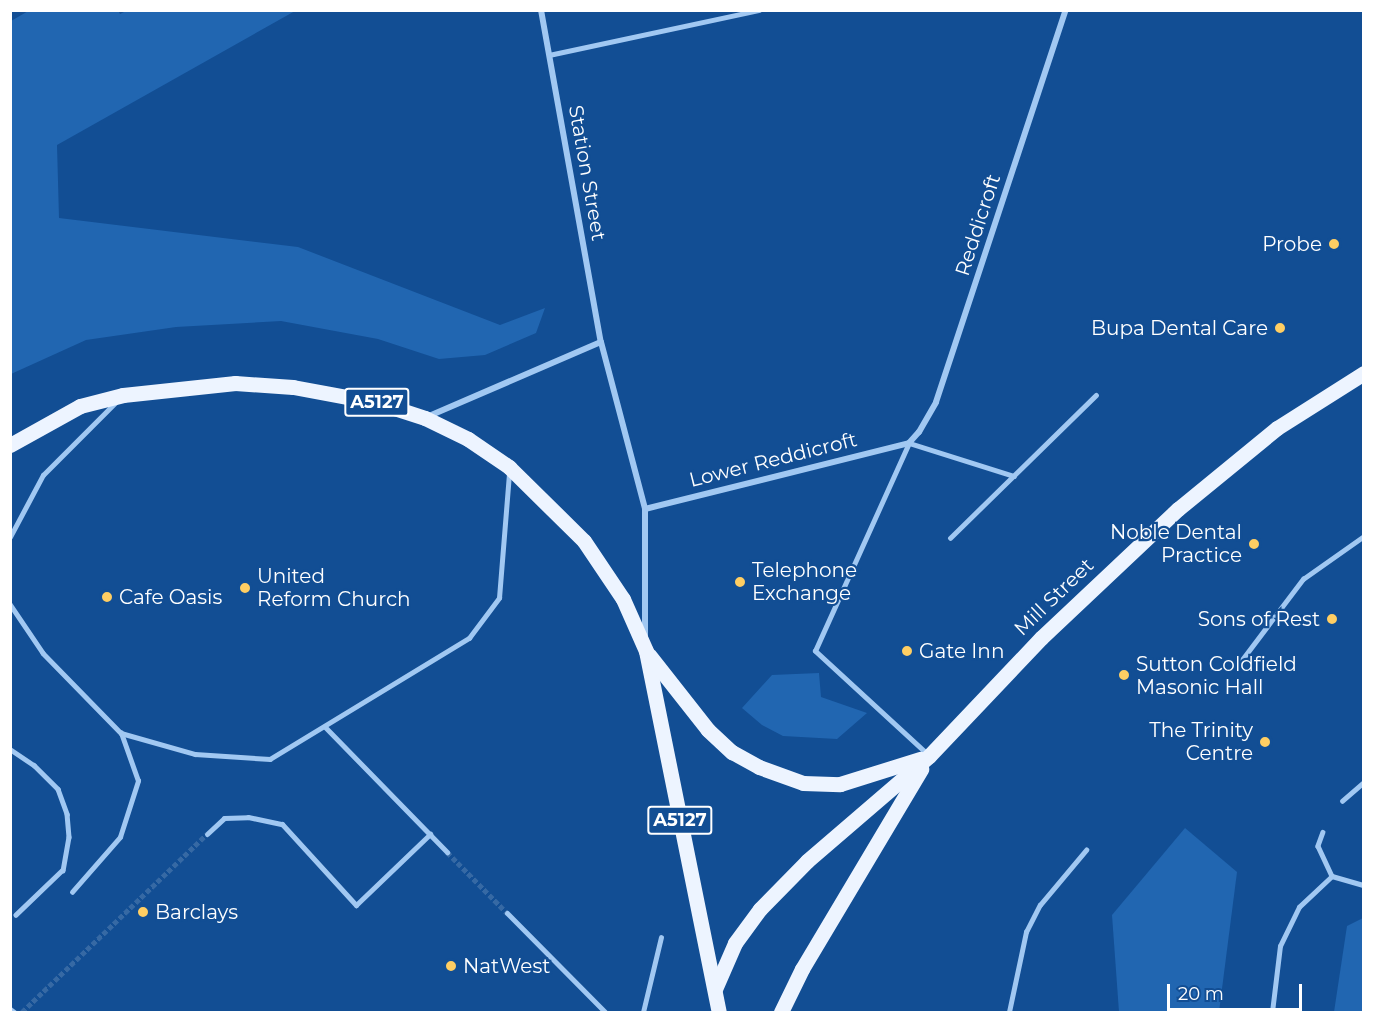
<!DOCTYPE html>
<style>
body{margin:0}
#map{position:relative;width:1374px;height:1023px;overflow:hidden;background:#124e94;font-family:Montserrat,sans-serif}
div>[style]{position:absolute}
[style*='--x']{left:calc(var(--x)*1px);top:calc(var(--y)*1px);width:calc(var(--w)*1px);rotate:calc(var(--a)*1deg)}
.green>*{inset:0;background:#2166b1}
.pedestrian-tunnel>*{height:5px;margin-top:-2.5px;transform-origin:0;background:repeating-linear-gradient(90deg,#3669a4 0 5px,transparent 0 7.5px)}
.service>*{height:4.5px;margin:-2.25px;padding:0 2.25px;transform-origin:2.25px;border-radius:2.25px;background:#a1c8f2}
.pedestrian>*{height:5px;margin:-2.5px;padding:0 2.5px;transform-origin:2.5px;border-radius:2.5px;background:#a1c8f2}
.minor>*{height:6px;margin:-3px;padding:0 3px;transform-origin:3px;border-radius:3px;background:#a1c8f2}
.primary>*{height:15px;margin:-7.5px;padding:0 7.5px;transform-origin:7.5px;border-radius:7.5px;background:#edf4ff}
.dots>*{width:16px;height:16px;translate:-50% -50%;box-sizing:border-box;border:3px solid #124e94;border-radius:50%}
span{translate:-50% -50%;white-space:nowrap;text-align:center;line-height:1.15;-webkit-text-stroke:4.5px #124e94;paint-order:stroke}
.shield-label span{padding:2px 4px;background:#124e94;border:2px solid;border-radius:4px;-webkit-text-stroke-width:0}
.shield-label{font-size:18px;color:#fff;font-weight:700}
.street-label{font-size:20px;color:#fff}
.poi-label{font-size:20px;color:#fff}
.right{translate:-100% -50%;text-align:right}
.left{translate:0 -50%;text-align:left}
.frame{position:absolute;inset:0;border:12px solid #fff;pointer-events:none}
.scale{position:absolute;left:1167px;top:984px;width:135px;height:27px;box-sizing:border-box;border:3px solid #fff;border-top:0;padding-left:8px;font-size:18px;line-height:21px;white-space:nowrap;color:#fff;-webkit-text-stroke:4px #124e94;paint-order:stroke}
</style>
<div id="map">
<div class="green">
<i style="clip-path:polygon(30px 10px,118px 10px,120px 14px,128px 10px,295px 11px,57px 145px,59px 218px,298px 247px,500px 325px,545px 308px,536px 333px,485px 355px,439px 359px,378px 339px,281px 321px,176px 327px,86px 340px,11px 374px,11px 21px)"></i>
<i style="clip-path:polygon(819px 673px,821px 697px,867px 713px,837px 739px,783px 736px,762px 725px,742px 708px,772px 675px)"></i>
<i style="clip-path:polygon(1185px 828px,1237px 872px,1219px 1012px,1119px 1012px,1112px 915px)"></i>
<i style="clip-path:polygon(1363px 918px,1363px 1012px,1334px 1012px,1347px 926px)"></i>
</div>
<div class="pedestrian-tunnel">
<i style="--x:447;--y:852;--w:86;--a:45.5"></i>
<i style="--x:22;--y:1012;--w:257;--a:-43.9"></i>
</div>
<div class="service">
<i style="--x:549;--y:55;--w:215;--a:-12.1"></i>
<i style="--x:10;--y:537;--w:70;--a:-62"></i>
<i style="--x:43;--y:475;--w:105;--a:-45"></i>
<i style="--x:950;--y:538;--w:204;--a:-44.4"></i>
<i style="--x:10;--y:604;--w:59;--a:56"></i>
<i style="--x:43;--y:653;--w:112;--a:45.7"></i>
<i style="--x:121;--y:733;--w:77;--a:15.8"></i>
<i style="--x:195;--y:754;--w:75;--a:3.8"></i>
<i style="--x:270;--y:759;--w:233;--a:-31.3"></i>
<i style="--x:469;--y:638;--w:50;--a:-53.1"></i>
<i style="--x:499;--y:598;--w:125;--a:-85.4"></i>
<i style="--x:1241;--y:661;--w:103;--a:-52.9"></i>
<i style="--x:1303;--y:579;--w:75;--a:-35.2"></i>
<i style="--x:10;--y:749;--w:29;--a:34"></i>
<i style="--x:34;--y:765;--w:34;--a:45"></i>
<i style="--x:58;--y:789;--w:27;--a:70"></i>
<i style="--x:67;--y:814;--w:23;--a:85"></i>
<i style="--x:69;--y:837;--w:34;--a:100"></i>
<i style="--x:63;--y:870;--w:65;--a:136.2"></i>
<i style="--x:927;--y:754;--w:152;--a:-137.4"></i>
<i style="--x:815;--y:651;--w:228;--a:-65.7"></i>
<i style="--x:909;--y:443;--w:110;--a:17.4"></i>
<i style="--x:1342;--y:801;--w:29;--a:-41"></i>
<i style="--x:1323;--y:832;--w:15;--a:110"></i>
<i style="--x:1318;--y:846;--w:33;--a:65"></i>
<i style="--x:1332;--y:876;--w:33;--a:16"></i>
<i style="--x:72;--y:892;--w:73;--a:-48.9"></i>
<i style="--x:120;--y:837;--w:59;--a:-72.2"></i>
<i style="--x:138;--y:781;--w:51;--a:-109.5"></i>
<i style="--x:1009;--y:1012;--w:82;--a:-78"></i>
<i style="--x:1026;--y:932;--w:30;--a:-63"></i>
<i style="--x:1040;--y:905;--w:72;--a:-50.1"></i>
<i style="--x:1272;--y:1012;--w:66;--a:-83.1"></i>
<i style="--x:1280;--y:946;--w:43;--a:-64"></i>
<i style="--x:1299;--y:907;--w:45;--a:-43.2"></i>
</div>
<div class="pedestrian">
<i style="--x:325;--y:727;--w:175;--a:45.7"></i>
<i style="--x:207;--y:834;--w:23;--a:-43"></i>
<i style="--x:224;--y:818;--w:24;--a:-2"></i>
<i style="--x:248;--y:817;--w:35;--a:12"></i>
<i style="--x:282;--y:824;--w:110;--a:47.6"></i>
<i style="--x:356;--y:905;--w:103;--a:-43.8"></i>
<i style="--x:507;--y:913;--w:139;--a:45.3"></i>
<i style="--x:10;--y:1009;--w:5;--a:37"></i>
<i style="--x:643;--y:1012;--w:77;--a:-76.5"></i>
</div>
<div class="minor">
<i style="--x:541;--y:10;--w:337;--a:79.8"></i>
<i style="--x:601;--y:342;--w:173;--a:75.2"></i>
<i style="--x:645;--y:509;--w:129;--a:90"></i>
<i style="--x:429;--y:416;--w:187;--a:-23.3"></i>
<i style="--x:645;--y:509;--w:272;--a:-14"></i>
<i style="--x:909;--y:443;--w:15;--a:-48"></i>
<i style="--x:919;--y:432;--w:34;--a:-60"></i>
<i style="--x:936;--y:402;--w:413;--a:-71.7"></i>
</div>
<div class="primary">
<i style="--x:10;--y:445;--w:80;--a:-29.1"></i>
<i style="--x:80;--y:406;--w:44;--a:-14.3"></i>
<i style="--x:123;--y:395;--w:113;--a:-6.1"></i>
<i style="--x:235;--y:383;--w:58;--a:3.9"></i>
<i style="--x:293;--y:387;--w:87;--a:10.5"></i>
<i style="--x:379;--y:403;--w:48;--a:18.1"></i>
<i style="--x:425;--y:418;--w:48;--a:26"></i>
<i style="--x:468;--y:439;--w:50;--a:34.3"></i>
<i style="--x:509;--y:467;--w:105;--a:44.6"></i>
<i style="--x:584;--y:541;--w:70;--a:56.1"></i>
<i style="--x:623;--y:599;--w:57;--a:66.1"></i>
<i style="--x:646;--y:651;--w:368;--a:78.6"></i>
<i style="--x:649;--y:655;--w:95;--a:51.8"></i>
<i style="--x:708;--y:730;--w:33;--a:43"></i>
<i style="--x:732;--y:752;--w:31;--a:29"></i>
<i style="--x:759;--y:767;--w:47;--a:20"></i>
<i style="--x:803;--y:783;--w:37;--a:2"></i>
<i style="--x:840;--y:784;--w:84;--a:-17.4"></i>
<i style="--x:715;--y:989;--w:50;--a:-66.5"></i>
<i style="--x:735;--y:943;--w:42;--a:-53.7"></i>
<i style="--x:760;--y:909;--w:67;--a:-45.6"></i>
<i style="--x:807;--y:861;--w:161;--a:-40.7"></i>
<i style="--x:929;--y:756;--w:163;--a:-46.5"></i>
<i style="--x:1041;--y:638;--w:188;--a:-43.3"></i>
<i style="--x:1178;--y:509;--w:128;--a:-39.3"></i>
<i style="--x:1277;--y:428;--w:103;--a:-32.3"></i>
<i style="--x:781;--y:1012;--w:48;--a:-64"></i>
<i style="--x:802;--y:969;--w:233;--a:-59.2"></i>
</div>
<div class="dots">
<i style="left:1334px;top:244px;background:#ffce63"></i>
<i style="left:1280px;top:328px;background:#ffce63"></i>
<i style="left:1254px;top:544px;background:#ffce63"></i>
<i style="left:740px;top:582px;background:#ffce63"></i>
<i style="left:245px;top:588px;background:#ffce63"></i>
<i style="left:107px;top:597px;background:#ffce63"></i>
<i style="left:1332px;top:619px;background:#ffce63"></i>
<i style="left:907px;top:651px;background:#ffce63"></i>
<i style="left:1124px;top:675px;background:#ffce63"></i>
<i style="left:1265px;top:742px;background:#ffce63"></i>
<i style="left:143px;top:912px;background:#ffce63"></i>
<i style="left:451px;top:966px;background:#ffce63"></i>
</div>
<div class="shield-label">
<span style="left:377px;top:402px">A5127</span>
<span style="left:680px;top:820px">A5127</span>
</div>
<div class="street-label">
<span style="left:587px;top:173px;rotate:80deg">Station Street</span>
<span style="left:978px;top:225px;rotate:-72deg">Reddicroft</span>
<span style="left:773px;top:460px;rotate:-14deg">Lower Reddicroft</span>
<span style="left:1054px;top:597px;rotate:-44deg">Mill Street</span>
</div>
<div class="poi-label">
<span class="right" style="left:1322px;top:244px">Probe</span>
<span class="right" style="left:1268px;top:328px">Bupa Dental Care</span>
<span class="right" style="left:1242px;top:544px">Noble Dental<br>Practice</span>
<span class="left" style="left:752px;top:582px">Telephone<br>Exchange</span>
<span class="left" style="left:257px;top:588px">United<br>Reform Church</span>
<span class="left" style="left:119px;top:597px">Cafe Oasis</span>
<span class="right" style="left:1320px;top:619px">Sons of Rest</span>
<span class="left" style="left:919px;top:651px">Gate Inn</span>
<span class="left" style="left:1136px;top:676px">Sutton Coldfield<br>Masonic Hall</span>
<span class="right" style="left:1253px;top:742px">The Trinity<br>Centre</span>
<span class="left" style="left:155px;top:912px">Barclays</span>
<span class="left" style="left:463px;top:966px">NatWest</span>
</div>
<div class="frame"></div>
<div class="scale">20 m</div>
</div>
